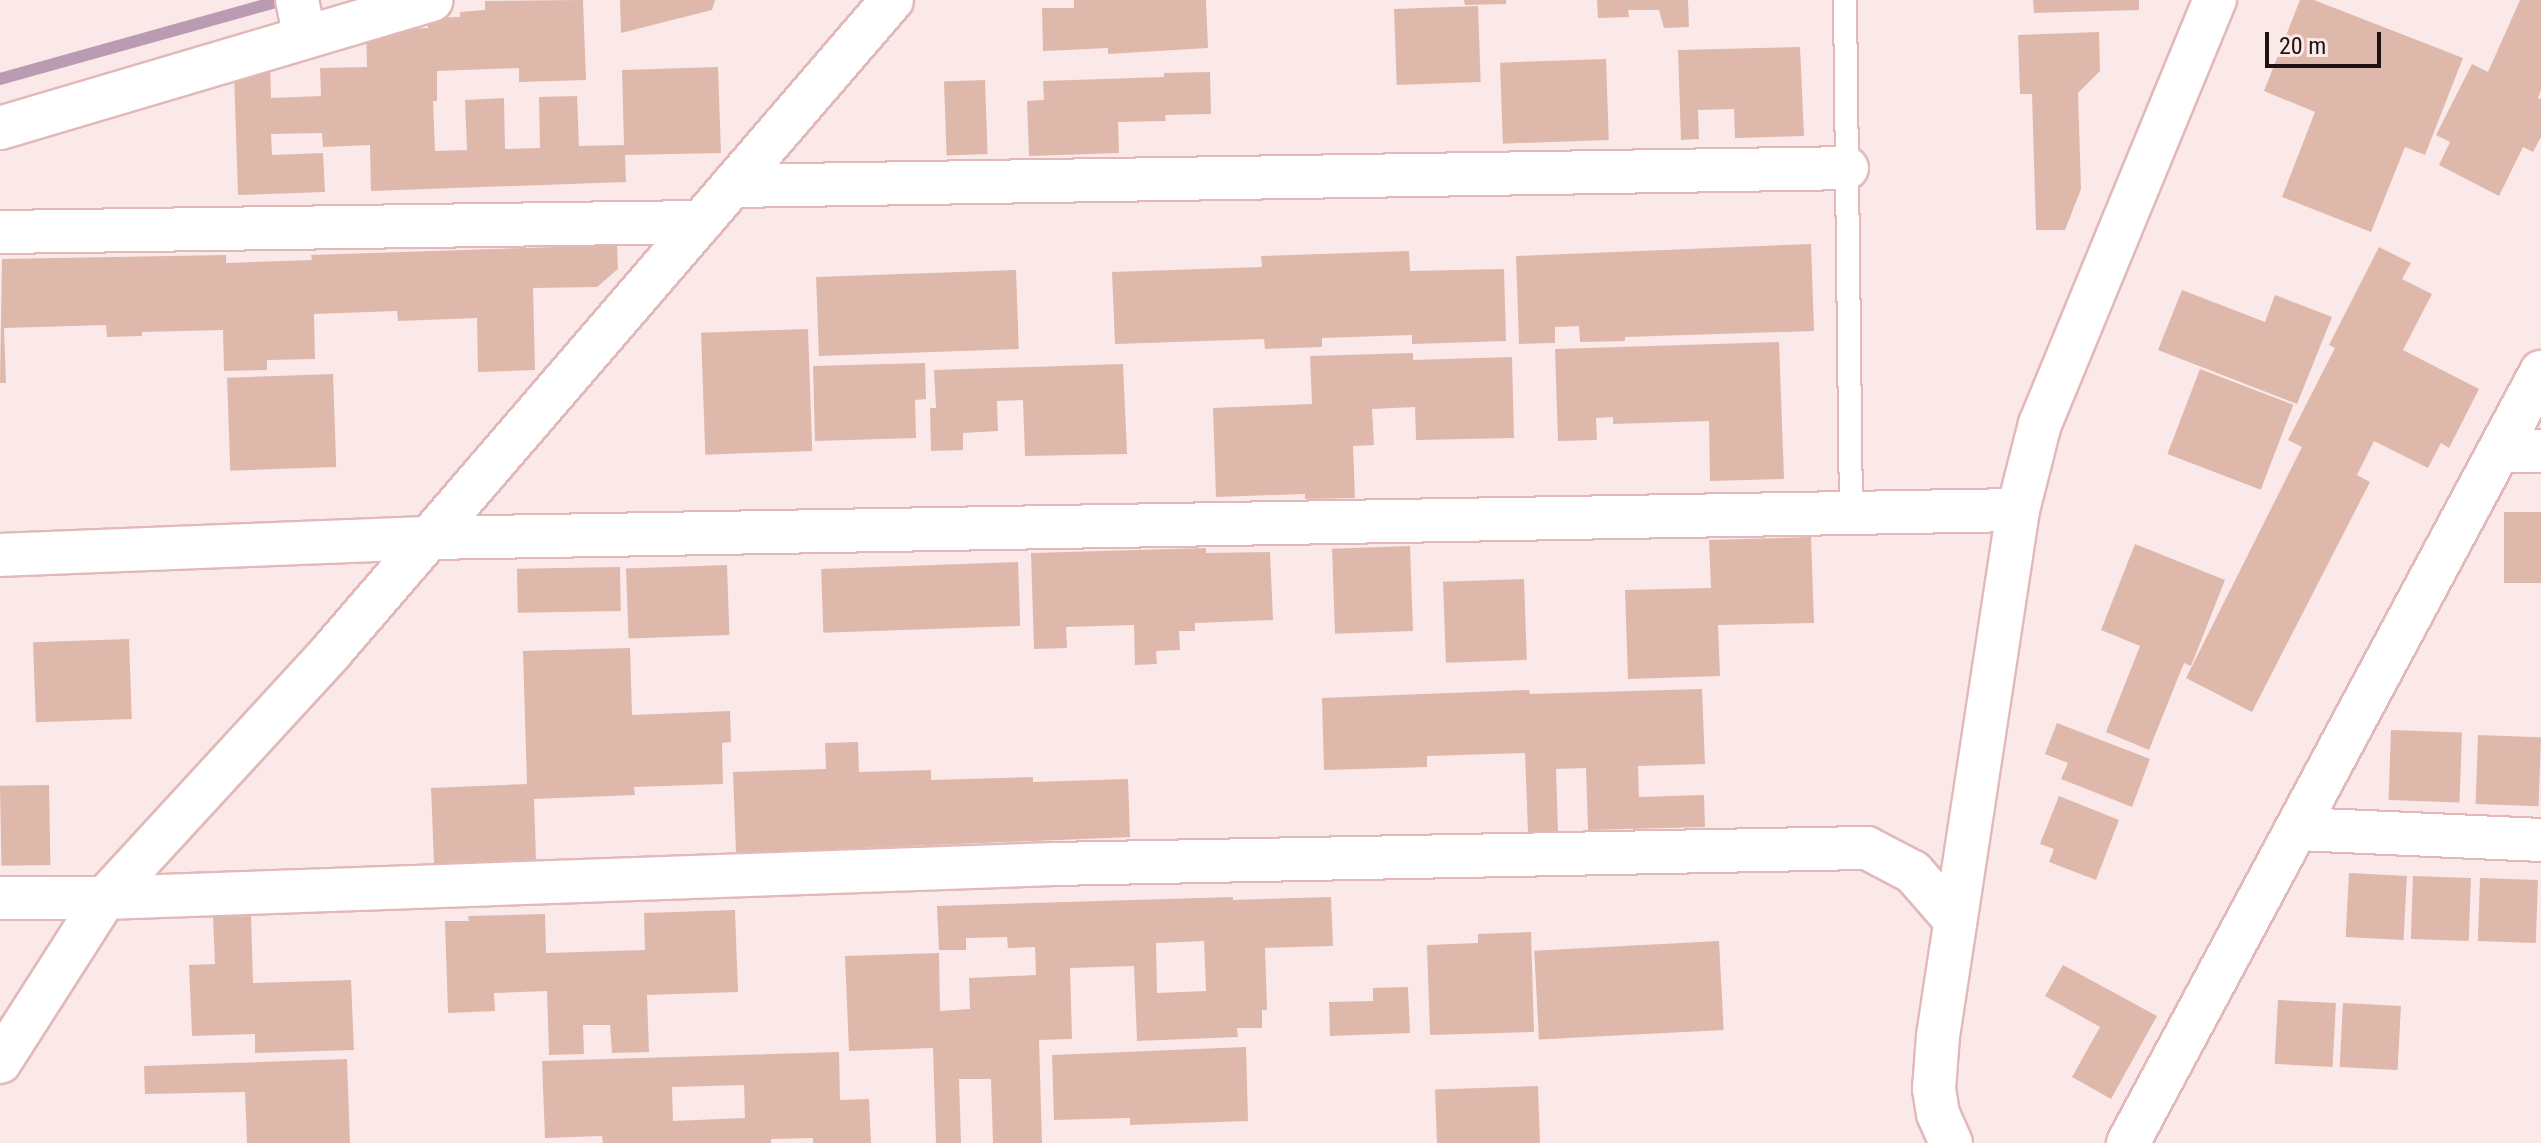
<!DOCTYPE html>
<style>
body{margin:0}
#map{position:relative;width:2541px;height:1143px;overflow:hidden;background:#fbe9e9;font-family:"Roboto Condensed",sans-serif}
div>[style]{position:absolute}
[style*='--x']{left:calc(var(--x)*1px);top:calc(var(--y)*1px);width:calc(var(--w)*1px);rotate:calc(var(--a)*1deg)}
.stream>*{height:12px;margin:-6px;padding:0 6px;transform-origin:6px;border-radius:6px;background:#bb9bb2}
.building>*{inset:0;background:#deb8ab;transform-origin:0 0}
.roads{filter:drop-shadow(2px 0 #e2b9b8) drop-shadow(-2px 0 #e2b9b8) drop-shadow(0 2px #e2b9b8) drop-shadow(0 -2px #e2b9b8)}
.service>*{height:22px;margin:-11px;padding:0 11px;transform-origin:11px;border-radius:11px;background:#fff}
.minor>*{height:42px;margin:-21px;padding:0 21px;transform-origin:21px;border-radius:21px;background:#fff}
span{translate:-50% -50%;white-space:nowrap;text-align:center;line-height:1.15;-webkit-text-stroke:8px #fbe9e9;paint-order:stroke}
.scale{position:absolute;left:2265px;top:32px;width:116px;height:36px;box-sizing:border-box;border:4px solid #211212;border-top:0;padding-left:10px;font-size:24px;line-height:28px;white-space:nowrap;color:#211212;-webkit-text-stroke:6px #fbe9e9;paint-order:stroke}
</style>
<div id="map">
<div class="stream">
<i style="--x:0;--y:79;--w:294;--a:-15.6"></i>
</div>
<div class="building">
<i style="clip-path:polygon(583px 0,586px 80px,519px 82px,519px 68px,437px 71px,437px 101px,433px 101px,435px 151px,467px 150px,465px 100px,504px 98px,505px 149px,540px 148px,539px 97px,577px 96px,579px 146px,624px 145px,622px 70px,718px 67px,721px 153px,625px 155px,626px 182px,371px 191px,370px 145px,323px 147px,322px 133px,271px 134px,272px 155px,323px 153px,325px 192px,238px 195px,234px 73px,270px 63px,271px 98px,321px 96px,320px 68px,367px 67px,366px 31px,428px 28px,428px 18px,460px 17px,460px 12px,485px 10px,485px 1px)"></i>
<i style="clip-path:polygon(620px 0,715px 0,712px 10px,621px 33px)"></i>
<i style="clip-path:polygon(1074px 0,1206px 0,1208px 48px,1108px 54px,1108px 48px,1043px 51px,1042px 8px,1074px 8px)"></i>
<i style="clip-path:polygon(1464px 0,1506px 0,1506px 4px,1465px 5px)"></i>
<i style="clip-path:polygon(1597px 0,1688px 0,1689px 27px,1664px 28px,1659px 10px,1628px 10px,1629px 17px,1598px 18px)"></i>
<i style="clip-path:polygon(2033px 0,2139px 0,2139px 10px,2034px 13px)"></i>
<i style="clip-path:polygon(2300px 0,2314px 0,2463px 58px,2425px 155px,2405px 147px,2371px 232px,2282px 197px,2315px 112px,2264px 91px)"></i>
<i style="clip-path:polygon(2520px 0,2541px 0,2541px 90px,2538px 98px,2541px 99px,2541px 137px,2533px 152px,2523px 147px,2499px 196px,2439px 165px,2450px 142px,2436px 135px,2472px 64px,2488px 72px)"></i>
<i style="left:1478px;top:6px;width:76px;height:84px;rotate:88deg"></i>
<i style="clip-path:polygon(2099px 32px,2100px 71px,2078px 93px,2081px 189px,2065px 230px,2036px 230px,2032px 94px,2020px 94px,2018px 35px)"></i>
<i style="clip-path:polygon(1800px 47px,1804px 136px,1735px 138px,1734px 109px,1698px 110px,1699px 139px,1681px 140px,1678px 50px)"></i>
<i style="left:1606px;top:59px;width:81px;height:106px;rotate:88deg"></i>
<i style="clip-path:polygon(1210px 72px,1211px 114px,1165px 115px,1166px 121px,1118px 122px,1119px 153px,1029px 156px,1027px 101px,1044px 100px,1043px 81px,1164px 77px,1164px 73px)"></i>
<i style="left:985px;top:80px;width:74px;height:41px;rotate:88deg"></i>
<i style="clip-path:polygon(1811px 244px,1814px 331px,1625px 337px,1625px 341px,1580px 342px,1579px 326px,1555px 327px,1555px 343px,1519px 344px,1516px 256px)"></i>
<i style="clip-path:polygon(617px 245px,618px 269px,597px 287px,533px 288px,535px 370px,478px 372px,477px 318px,398px 321px,397px 311px,314px 314px,315px 359px,267px 360px,267px 370px,224px 371px,223px 330px,142px 332px,142px 336px,107px 337px,106px 325px,4px 328px,6px 383px,0 383px,2px 259px,226px 255px,226px 263px,312px 260px,311px 255px)"></i>
<i style="clip-path:polygon(2379px 247px,2411px 263px,2402px 279px,2432px 294px,2403px 350px,2479px 389px,2449px 448px,2441px 443px,2428px 468px,2374px 441px,2357px 475px,2370px 482px,2252px 712px,2186px 678px,2302px 447px,2288px 440px,2335px 348px,2329px 345px)"></i>
<i style="clip-path:polygon(1409px 251px,1410px 271px,1504px 269px,1506px 341px,1412px 344px,1412px 335px,1322px 338px,1322px 347px,1265px 349px,1264px 339px,1115px 344px,1112px 272px,1262px 267px,1261px 256px)"></i>
<i style="left:1016px;top:270px;width:79px;height:200px;rotate:88deg"></i>
<i style="clip-path:polygon(2182px 290px,2265px 322px,2275px 295px,2332px 317px,2297px 404px,2158px 350px)"></i>
<i style="left:808px;top:329px;width:122px;height:107px;rotate:88deg"></i>
<i style="clip-path:polygon(1779px 342px,1784px 479px,1710px 481px,1709px 421px,1613px 424px,1613px 417px,1596px 418px,1597px 440px,1558px 441px,1555px 349px)"></i>
<i style="clip-path:polygon(1413px 353px,1413px 360px,1512px 357px,1514px 438px,1416px 440px,1415px 407px,1372px 409px,1374px 445px,1353px 446px,1355px 498px,1305px 499px,1305px 494px,1216px 497px,1213px 408px,1312px 404px,1310px 356px)"></i>
<i style="clip-path:polygon(925px 363px,926px 399px,915px 400px,916px 438px,815px 441px,813px 366px)"></i>
<i style="clip-path:polygon(1123px 364px,1127px 454px,1025px 456px,1023px 400px,997px 401px,998px 431px,963px 433px,963px 450px,931px 451px,930px 408px,936px 408px,934px 370px)"></i>
<i style="left:2200px;top:369px;width:100px;height:91px;rotate:21deg"></i>
<i style="left:333px;top:374px;width:93px;height:106px;rotate:88deg"></i>
<i style="left:2504px;top:512px;width:37px;height:71px"></i>
<i style="clip-path:polygon(1811px 537px,1814px 623px,1718px 625px,1720px 676px,1628px 679px,1625px 590px,1711px 588px,1709px 540px)"></i>
<i style="clip-path:polygon(2135px 544px,2225px 580px,2191px 666px,2184px 663px,2149px 750px,2106px 732px,2140px 646px,2101px 630px)"></i>
<i style="left:1410px;top:546px;width:85px;height:78px;rotate:88deg"></i>
<i style="clip-path:polygon(1206px 548px,1206px 553px,1270px 552px,1273px 620px,1195px 623px,1195px 631px,1179px 631px,1180px 650px,1156px 651px,1157px 664px,1135px 665px,1134px 625px,1066px 627px,1067px 648px,1034px 649px,1031px 553px)"></i>
<i style="left:1018px;top:562px;width:64px;height:197px;rotate:88deg"></i>
<i style="left:727px;top:565px;width:70px;height:101px;rotate:88deg"></i>
<i style="left:620px;top:567px;width:44px;height:103px;rotate:89deg"></i>
<i style="left:1524px;top:579px;width:81px;height:81px;rotate:88deg"></i>
<i style="left:129px;top:639px;width:80px;height:96px;rotate:88deg"></i>
<i style="clip-path:polygon(630px 648px,632px 715px,730px 711px,731px 742px,722px 743px,723px 784px,634px 787px,635px 795px,534px 799px,536px 860px,434px 864px,431px 788px,527px 784px,523px 651px)"></i>
<i style="clip-path:polygon(1702px 689px,1705px 764px,1638px 766px,1639px 797px,1704px 795px,1705px 827px,1588px 830px,1586px 768px,1556px 769px,1558px 831px,1528px 832px,1525px 753px,1427px 756px,1427px 767px,1324px 770px,1322px 698px,1529px 690px,1530px 694px)"></i>
<i style="clip-path:polygon(2057px 723px,2150px 759px,2132px 807px,2061px 779px,2068px 763px,2045px 754px)"></i>
<i style="left:2391px;top:730px;width:71px;height:70px;rotate:2deg"></i>
<i style="left:2478px;top:735px;width:63px;height:69px;rotate:2deg"></i>
<i style="clip-path:polygon(858px 742px,859px 772px,931px 770px,931px 780px,1033px 777px,1033px 782px,1128px 779px,1130px 837px,736px 853px,733px 772px,826px 769px,825px 743px)"></i>
<i style="left:49px;top:785px;width:80px;height:49px;rotate:89deg"></i>
<i style="clip-path:polygon(2059px 796px,2119px 820px,2096px 880px,2049px 862px,2054px 849px,2040px 844px)"></i>
<i style="left:2349px;top:873px;width:58px;height:64px;rotate:3deg"></i>
<i style="left:2413px;top:876px;width:58px;height:63px;rotate:2deg"></i>
<i style="left:2480px;top:878px;width:58px;height:63px;rotate:2deg"></i>
<i style="clip-path:polygon(evenodd,1233px 897px,1233px 900px,1331px 897px,1333px 946px,1265px 948px,1267px 1010px,1262px 1010px,1262px 1028px,1237px 1028px,1238px 1037px,1137px 1041px,1134px 966px,1070px 968px,1072px 1039px,1039px 1040px,1042px 1143px,993px 1143px,991px 1079px,959px 1079px,961px 1143px,936px 1143px,933px 1048px,849px 1051px,845px 956px,939px 953px,940px 1011px,970px 1009px,969px 978px,1036px 975px,1035px 947px,1008px 948px,1007px 937px,966px 938px,966px 950px,939px 950px,937px 906px,1233px 897px,1204px 941px,1206px 991px,1157px 993px,1156px 943px,1204px 941px)"></i>
<i style="clip-path:polygon(735px 910px,738px 992px,647px 995px,649px 1052px,612px 1053px,610px 1025px,583px 1025px,584px 1054px,549px 1055px,547px 991px,494px 993px,495px 1011px,448px 1013px,445px 921px,469px 921px,468px 916px,545px 914px,546px 953px,645px 950px,644px 913px)"></i>
<i style="clip-path:polygon(251px 916px,253px 983px,351px 980px,354px 1050px,255px 1053px,255px 1034px,192px 1036px,189px 965px,215px 964px,213px 917px)"></i>
<i style="clip-path:polygon(1531px 932px,1534px 1032px,1430px 1035px,1427px 945px,1478px 943px,1478px 934px)"></i>
<i style="left:1719px;top:941px;width:89px;height:185px;rotate:87deg"></i>
<i style="clip-path:polygon(2063px 965px,2157px 1016px,2111px 1099px,2072px 1077px,2100px 1027px,2045px 996px)"></i>
<i style="clip-path:polygon(1408px 987px,1410px 1033px,1330px 1036px,1329px 1002px,1373px 1001px,1373px 988px)"></i>
<i style="left:2278px;top:1000px;width:58px;height:64px;rotate:3deg"></i>
<i style="left:2343px;top:1003px;width:58px;height:64px;rotate:3deg"></i>
<i style="clip-path:polygon(1246px 1047px,1248px 1121px,1130px 1125px,1130px 1118px,1054px 1120px,1052px 1055px)"></i>
<i style="clip-path:polygon(evenodd,839px 1052px,840px 1100px,869px 1099px,871px 1143px,813px 1143px,813px 1138px,771px 1139px,771px 1143px,603px 1143px,602px 1136px,545px 1138px,542px 1061px,839px 1052px,744px 1085px,745px 1118px,673px 1121px,672px 1087px,744px 1085px)"></i>
<i style="clip-path:polygon(347px 1059px,350px 1143px,247px 1143px,245px 1092px,145px 1094px,144px 1066px)"></i>
<i style="left:1538px;top:1086px;width:57px;height:103px;rotate:88deg"></i>
</div>
<div class="roads">
<div class="service">
<i style="--x:1845;--y:0;--w:513;--a:89.33"></i>
</div>
<div class="minor">
<i style="--x:297;--y:0;--w:38;--a:78"></i>
<i style="--x:0;--y:128;--w:450;--a:-16.5"></i>
<i style="--x:732;--y:186;--w:1115;--a:-0.92"></i>
<i style="--x:0;--y:232;--w:701;--a:-0.82"></i>
<i style="--x:2499;--y:451;--w:42;--a:0"></i>
<i style="--x:0;--y:555;--w:430;--a:-2.3"></i>
<i style="--x:430;--y:538;--w:1588;--a:-1.01"></i>
<i style="--x:2299;--y:829;--w:242;--a:2.6"></i>
<i style="--x:0;--y:898;--w:105;--a:0"></i>
<i style="--x:105;--y:898;--w:949;--a:-2.05"></i>
<i style="--x:1053;--y:864;--w:814;--a:-1.13"></i>
<i style="--x:1867;--y:848;--w:52;--a:27.6"></i>
<i style="--x:1913;--y:872;--w:64;--a:48.8"></i>
<i style="--x:0;--y:1062;--w:195;--a:-57.4"></i>
<i style="--x:105;--y:898;--w:334;--a:-47.4"></i>
<i style="--x:331;--y:652;--w:860;--a:-49.29"></i>
<i style="--x:1951;--y:1143;--w:32;--a:-114"></i>
<i style="--x:1938;--y:1114;--w:25;--a:-99"></i>
<i style="--x:1934;--y:1089;--w:53;--a:-85.7"></i>
<i style="--x:1938;--y:1036;--w:532;--a:-81.35"></i>
<i style="--x:2018;--y:510;--w:89;--a:-75.7"></i>
<i style="--x:2040;--y:424;--w:459;--a:-67.6"></i>
<i style="--x:2128;--y:1143;--w:875;--a:-61.82"></i>
</div>
</div>
<div class="scale">20 m</div>
</div>
